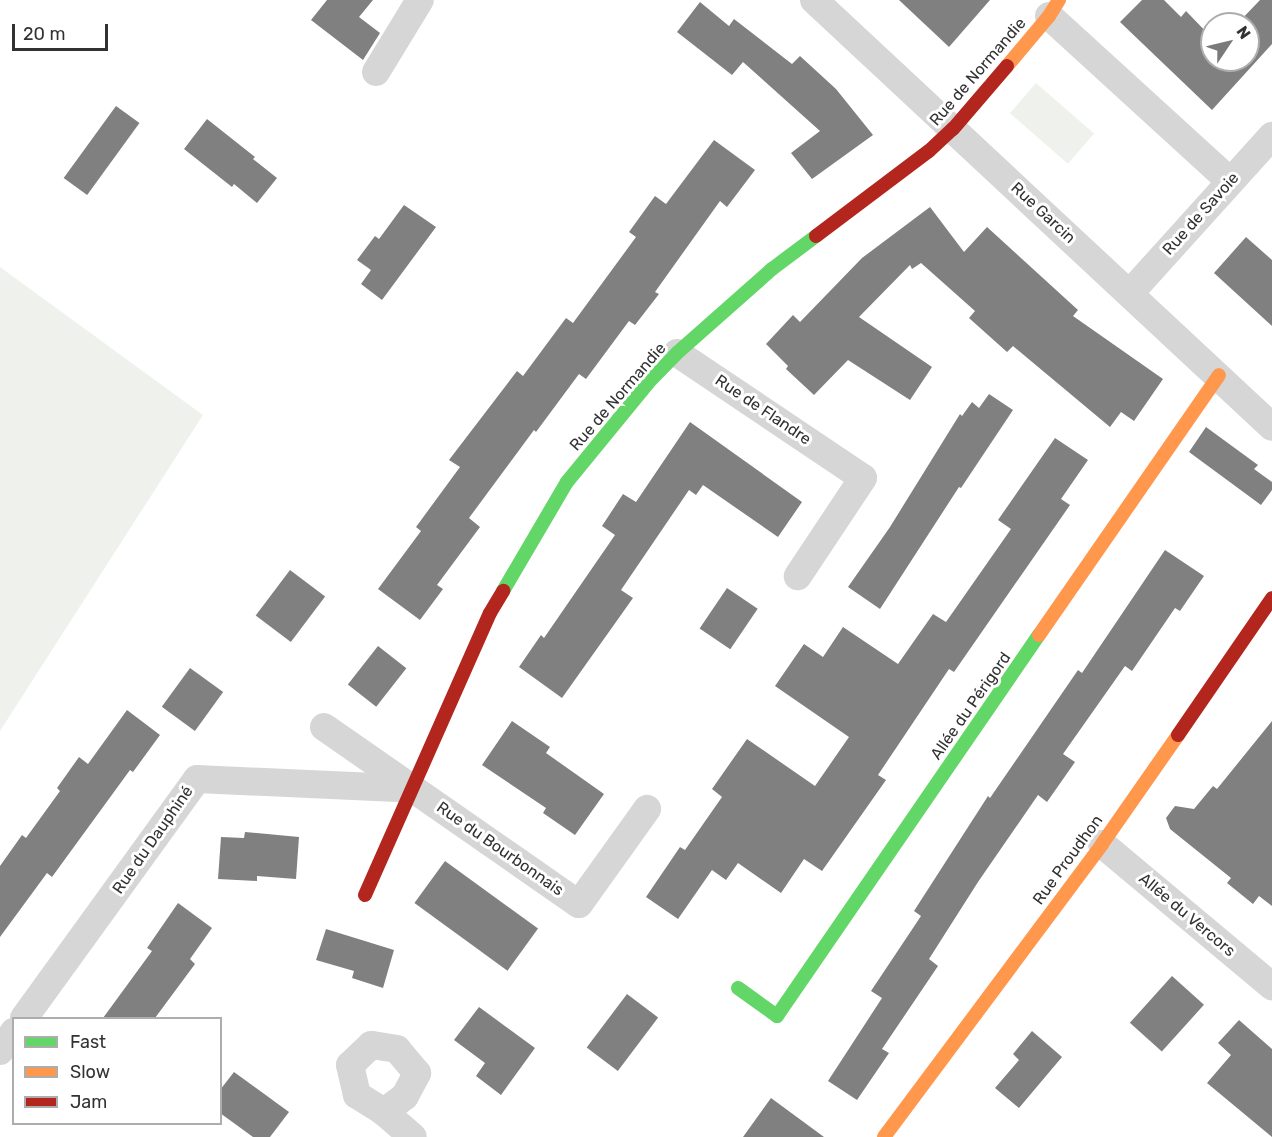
<!DOCTYPE html>
<meta charset="utf-8">
<style>
body{margin:0}
#map{position:relative;width:1272px;height:1137px;overflow:hidden;background:#fff;font-family:Rubik,sans-serif}
div>[style]{position:absolute}
[style*='--x']{left:calc(var(--x)*1px);top:calc(var(--y)*1px);width:calc(var(--w)*1px);rotate:calc(var(--a)*1deg)}
.green>*{inset:0;background:#eff2ec;transform-origin:0 0}
.building>*{inset:0;background:#808080;transform-origin:0 0}
.street>*{height:28px;margin:-14px;padding:0 14px;transform-origin:14px;border-radius:14px;background:#d6d6d6}
.fast>*{height:14px;margin:-7px;padding:0 7px;transform-origin:7px;border-radius:7px;background:#63d668}
.slow>*{height:14px;margin:-7px;padding:0 7px;transform-origin:7px;border-radius:7px;background:#ff974d}
.jam>*{height:14px;margin:-7px;padding:0 7px;transform-origin:7px;border-radius:7px;background:#b3261e}
span{translate:-50% -50%;white-space:nowrap;text-align:center;line-height:1.15;-webkit-text-stroke:6px #fff;paint-order:stroke}
.street-label{font-size:16px;color:#323232}
.legend{position:absolute;left:12px;top:1017px;width:210px;height:108px;box-sizing:border-box;background:#fff;border:2px solid #adadad;margin:0;padding:8px 10px;list-style:none;font-size:18px;color:#323232}
.legend li{display:flex;align-items:center;gap:12px;height:30px}
.legend b{width:30px;border:2px solid #adadad}
.north{position:absolute;left:1200px;top:12px;width:60px;height:60px;box-sizing:border-box;background:#fff;border:2px solid #adadad;border-radius:50%;rotate:55deg;font-size:16px;font-weight:700;line-height:24px;text-align:center;color:#323232}
.north::after{content:'';display:block;margin:auto;width:21px;height:27px;background:#7a7a7a;clip-path:polygon(50% 0,100% 100%,50% 72%,0 100%)}
.scale{position:absolute;left:12px;top:24px;width:96px;height:27px;box-sizing:border-box;border:3px solid #323232;border-top:0;padding-left:8px;font-size:18px;line-height:21px;white-space:nowrap;color:#323232;-webkit-text-stroke:4px #fff;paint-order:stroke}
</style>
<div id="map">
<div class="green">
<i style="left:1036px;top:83px;width:77px;height:40px;rotate:41deg"></i>
<i style="clip-path:polygon(0 267px,203px 415px,0 731px)"></i>
</div>
<div class="building">
<i style="clip-path:polygon(327px 0,373px 0,359px 17px,380px 33px,363px 60px,311px 20px)"></i>
<i style="clip-path:polygon(899px 0,990px 0,949px 47px)"></i>
<i style="clip-path:polygon(1142px 0,1164px 0,1181px 17px,1186px 11px,1212px 38px,1212px 60px,1248px 60px,1248px 24px,1237px 24px,1260px 0,1272px 0,1272px 44px,1212px 110px,1120px 22px)"></i>
<i style="clip-path:polygon(700px 2px,729px 26px,734px 19px,792px 64px,800px 56px,836px 89px,873px 135px,812px 179px,791px 153px,820px 131px,743px 62px,732px 75px,677px 32px)"></i>
<i style="left:116px;top:106px;width:29px;height:89px;rotate:36deg"></i>
<i style="clip-path:polygon(207px 119px,255px 157px,253px 159px,277px 178px,257px 203px,234px 184px,232px 187px,184px 149px)"></i>
<i style="clip-path:polygon(714px 140px,755px 170px,727px 207px,720px 201px,655px 292px,659px 294px,635px 325px,629px 321px,586px 379px,579px 374px,536px 432px,534px 430px,469px 518px,480px 527px,437px 585px,443px 589px,420px 620px,378px 589px,421px 531px,416px 527px,460px 467px,449px 460px,517px 371px,523px 376px,566px 318px,573px 323px,636px 237px,629px 232px,655px 196px,666px 204px)"></i>
<i style="clip-path:polygon(404px 205px,436px 227px,382px 300px,361px 284px,371px 270px,357px 260px,375px 236px,379px 239px)"></i>
<i style="clip-path:polygon(930px 207px,964px 252px,987px 227px,1078px 310px,1073px 316px,1163px 379px,1134px 421px,1121px 412px,1110px 427px,1013px 346px,1007px 352px,969px 318px,975px 311px,921px 263px,912px 269px,910px 265px,859px 317px,932px 367px,910px 400px,848px 360px,814px 395px,786px 369px,788px 366px,766px 344px,793px 315px,800px 322px,862px 258px)"></i>
<i style="clip-path:polygon(1246px 237px,1272px 260px,1272px 326px,1214px 273px)"></i>
<i style="clip-path:polygon(989px 394px,1013px 410px,961px 488px,959px 487px,880px 609px,848px 587px,890px 527px,960px 414px,962px 416px,972px 402px,979px 408px)"></i>
<i style="clip-path:polygon(690px 422px,802px 502px,778px 537px,703px 485px,696px 495px,689px 490px,621px 590px,633px 598px,562px 698px,519px 667px,541px 635px,544px 638px,615px 535px,602px 526px,623px 494px,636px 502px)"></i>
<i style="clip-path:polygon(1206px 427px,1258px 465px,1254px 469px,1272px 482px,1272px 490px,1261px 505px,1189px 452px)"></i>
<i style="clip-path:polygon(1055px 438px,1088px 460px,1061px 499px,1070px 505px,954px 672px,949px 669px,878px 775px,886px 780px,822px 871px,804px 859px,781px 893px,738px 863px,726px 880px,712px 870px,678px 919px,646px 897px,680px 847px,685px 850px,722px 797px,712px 789px,747px 739px,815px 786px,849px 737px,775px 686px,804px 644px,823px 657px,843px 627px,898px 664px,933px 614px,946px 622px,1011px 529px,998px 520px)"></i>
<i style="clip-path:polygon(1165px 550px,1204px 576px,1180px 611px,1175px 608px,1132px 671px,1125px 666px,1063px 754px,1075px 762px,1047px 802px,1038px 795px,978px 882px,929px 959px,938px 966px,882px 1049px,889px 1053px,857px 1100px,828px 1081px,882px 998px,871px 991px,921px 916px,914px 911px,988px 796px,990px 798px,1078px 670px,1082px 673px)"></i>
<i style="left:290px;top:570px;width:44px;height:57px;rotate:37deg"></i>
<i style="left:727px;top:588px;width:37px;height:49px;rotate:34deg"></i>
<i style="left:378px;top:646px;width:36px;height:49px;rotate:38deg"></i>
<i style="left:190px;top:668px;width:41px;height:48px;rotate:36deg"></i>
<i style="clip-path:polygon(127px 710px,160px 735px,133px 772px,130px 770px,52px 877px,47px 873px,0 937px,0 866px,22px 835px,26px 838px,60px 791px,57px 788px,79px 757px,88px 764px)"></i>
<i style="clip-path:polygon(512px 721px,550px 747px,546px 753px,604px 794px,575px 835px,543px 813px,546px 808px,482px 765px)"></i>
<i style="clip-path:polygon(1272px 721px,1272px 906px,1259px 896px,1253px 904px,1227px 883px,1231px 878px,1170px 829px,1166px 818px,1175px 806px,1194px 809px,1213px 786px,1217px 789px)"></i>
<i style="clip-path:polygon(245px 832px,299px 837px,296px 879px,257px 876px,257px 881px,218px 879px,221px 837px,244px 838px)"></i>
<i style="left:445px;top:861px;width:115px;height:52px;rotate:36deg"></i>
<i style="clip-path:polygon(178px 903px,212px 928px,190px 959px,195px 964px,155px 1018px,103px 1018px,152px 951px,147px 948px)"></i>
<i style="clip-path:polygon(326px 929px,394px 950px,383px 988px,352px 978px,354px 971px,316px 960px)"></i>
<i style="left:1172px;top:976px;width:43px;height:63px;rotate:42deg"></i>
<i style="left:627px;top:994px;width:39px;height:67px;rotate:37deg"></i>
<i style="clip-path:polygon(479px 1007px,535px 1048px,501px 1095px,476px 1076px,485px 1063px,454px 1040px)"></i>
<i style="clip-path:polygon(1239px 1020px,1272px 1049px,1272px 1137px,1207px 1083px,1231px 1055px,1218px 1043px)"></i>
<i style="clip-path:polygon(1032px 1031px,1062px 1057px,1019px 1108px,995px 1088px,1019px 1060px,1013px 1054px)"></i>
<i style="clip-path:polygon(234px 1072px,289px 1112px,270px 1137px,253px 1137px,220px 1113px,220px 1090px)"></i>
<i style="clip-path:polygon(771px 1098px,824px 1137px,743px 1137px)"></i>
</div>
<div class="street">
<i style="--x:814;--y:0;--w:626;--a:42.99"></i>
<i style="--x:1049;--y:16;--w:245;--a:42.4"></i>
<i style="--x:376;--y:72;--w:84;--a:-58.6"></i>
<i style="--x:1130;--y:293;--w:212;--a:-47.9"></i>
<i style="--x:677;--y:353;--w:224;--a:33.9"></i>
<i style="--x:863;--y:478;--w:118;--a:123.6"></i>
<i style="--x:324;--y:727;--w:310;--a:34.8"></i>
<i style="--x:579;--y:904;--w:117;--a:-54.4"></i>
<i style="--x:1102;--y:844;--w:222;--a:39.9"></i>
<i style="--x:24;--y:1018;--w:295;--a:-54.1"></i>
<i style="--x:197;--y:779;--w:217;--a:2.6"></i>
<i style="--x:0;--y:1051;--w:24;--a:-54"></i>
<i style="--x:384;--y:1112;--w:26;--a:-37"></i>
<i style="--x:405;--y:1096;--w:26;--a:-62"></i>
<i style="--x:417;--y:1073;--w:31;--a:-130"></i>
<i style="--x:397;--y:1049;--w:26;--a:-171"></i>
<i style="--x:371;--y:1045;--w:29;--a:136"></i>
<i style="--x:350;--y:1065;--w:31;--a:77"></i>
<i style="--x:357;--y:1095;--w:32;--a:32"></i>
<i style="--x:384;--y:1112;--w:38;--a:41"></i>
</div>
<div class="fast">
<i style="--x:503;--y:591;--w:126;--a:-59.6"></i>
<i style="--x:567;--y:482;--w:128;--a:-50.7"></i>
<i style="--x:648;--y:383;--w:42;--a:-46"></i>
<i style="--x:677;--y:353;--w:127;--a:-41.5"></i>
<i style="--x:772;--y:269;--w:55;--a:-36.9"></i>
<i style="--x:738;--y:988;--w:48;--a:35.7"></i>
<i style="--x:777;--y:1016;--w:462;--a:-55.5"></i>
</div>
<div class="slow">
<i style="--x:1007;--y:66;--w:65;--a:-50"></i>
<i style="--x:1049;--y:16;--w:19;--a:-58"></i>
<i style="--x:1039;--y:635;--w:316;--a:-55.3"></i>
<i style="--x:884;--y:1137;--w:365;--a:-53.3"></i>
<i style="--x:1102;--y:844;--w:133;--a:-55.1"></i>
</div>
<div class="jam">
<i style="--x:816;--y:236;--w:141;--a:-37"></i>
<i style="--x:929;--y:151;--w:33;--a:-43"></i>
<i style="--x:953;--y:129;--w:83;--a:-49.4"></i>
<i style="--x:1178;--y:735;--w:166;--a:-55.5"></i>
<i style="--x:365;--y:895;--w:308;--a:-66.1"></i>
<i style="--x:490;--y:613;--w:26;--a:-59"></i>
</div>
<div class="street-label">
<span style="left:978px;top:72px;rotate:-49deg">Rue de Normandie</span>
<span style="left:1043px;top:213px;rotate:43deg">Rue Garcin</span>
<span style="left:1201px;top:214px;rotate:-48deg">Rue de Savoie</span>
<span style="left:618px;top:397px;rotate:-49deg">Rue de Normandie</span>
<span style="left:763px;top:410px;rotate:34deg">Rue de Flandre</span>
<span style="left:971px;top:706px;rotate:-55deg">Allée du Périgord</span>
<span style="left:153px;top:840px;rotate:-55deg">Rue du Dauphiné</span>
<span style="left:500px;top:849px;rotate:35deg">Rue du Bourbonnais</span>
<span style="left:1068px;top:860px;rotate:-54deg">Rue Proudhon</span>
<span style="left:1187px;top:915px;rotate:40deg">Allée du Vercors</span>
</div>
<ul class="legend">
<li><b style="height:8px;background:#63d668"></b>Fast</li>
<li><b style="height:8px;background:#ff974d"></b>Slow</li>
<li><b style="height:8px;background:#b3261e"></b>Jam</li>
</ul>
<div class="north">N</div>
<div class="scale">20 m</div>
</div>
